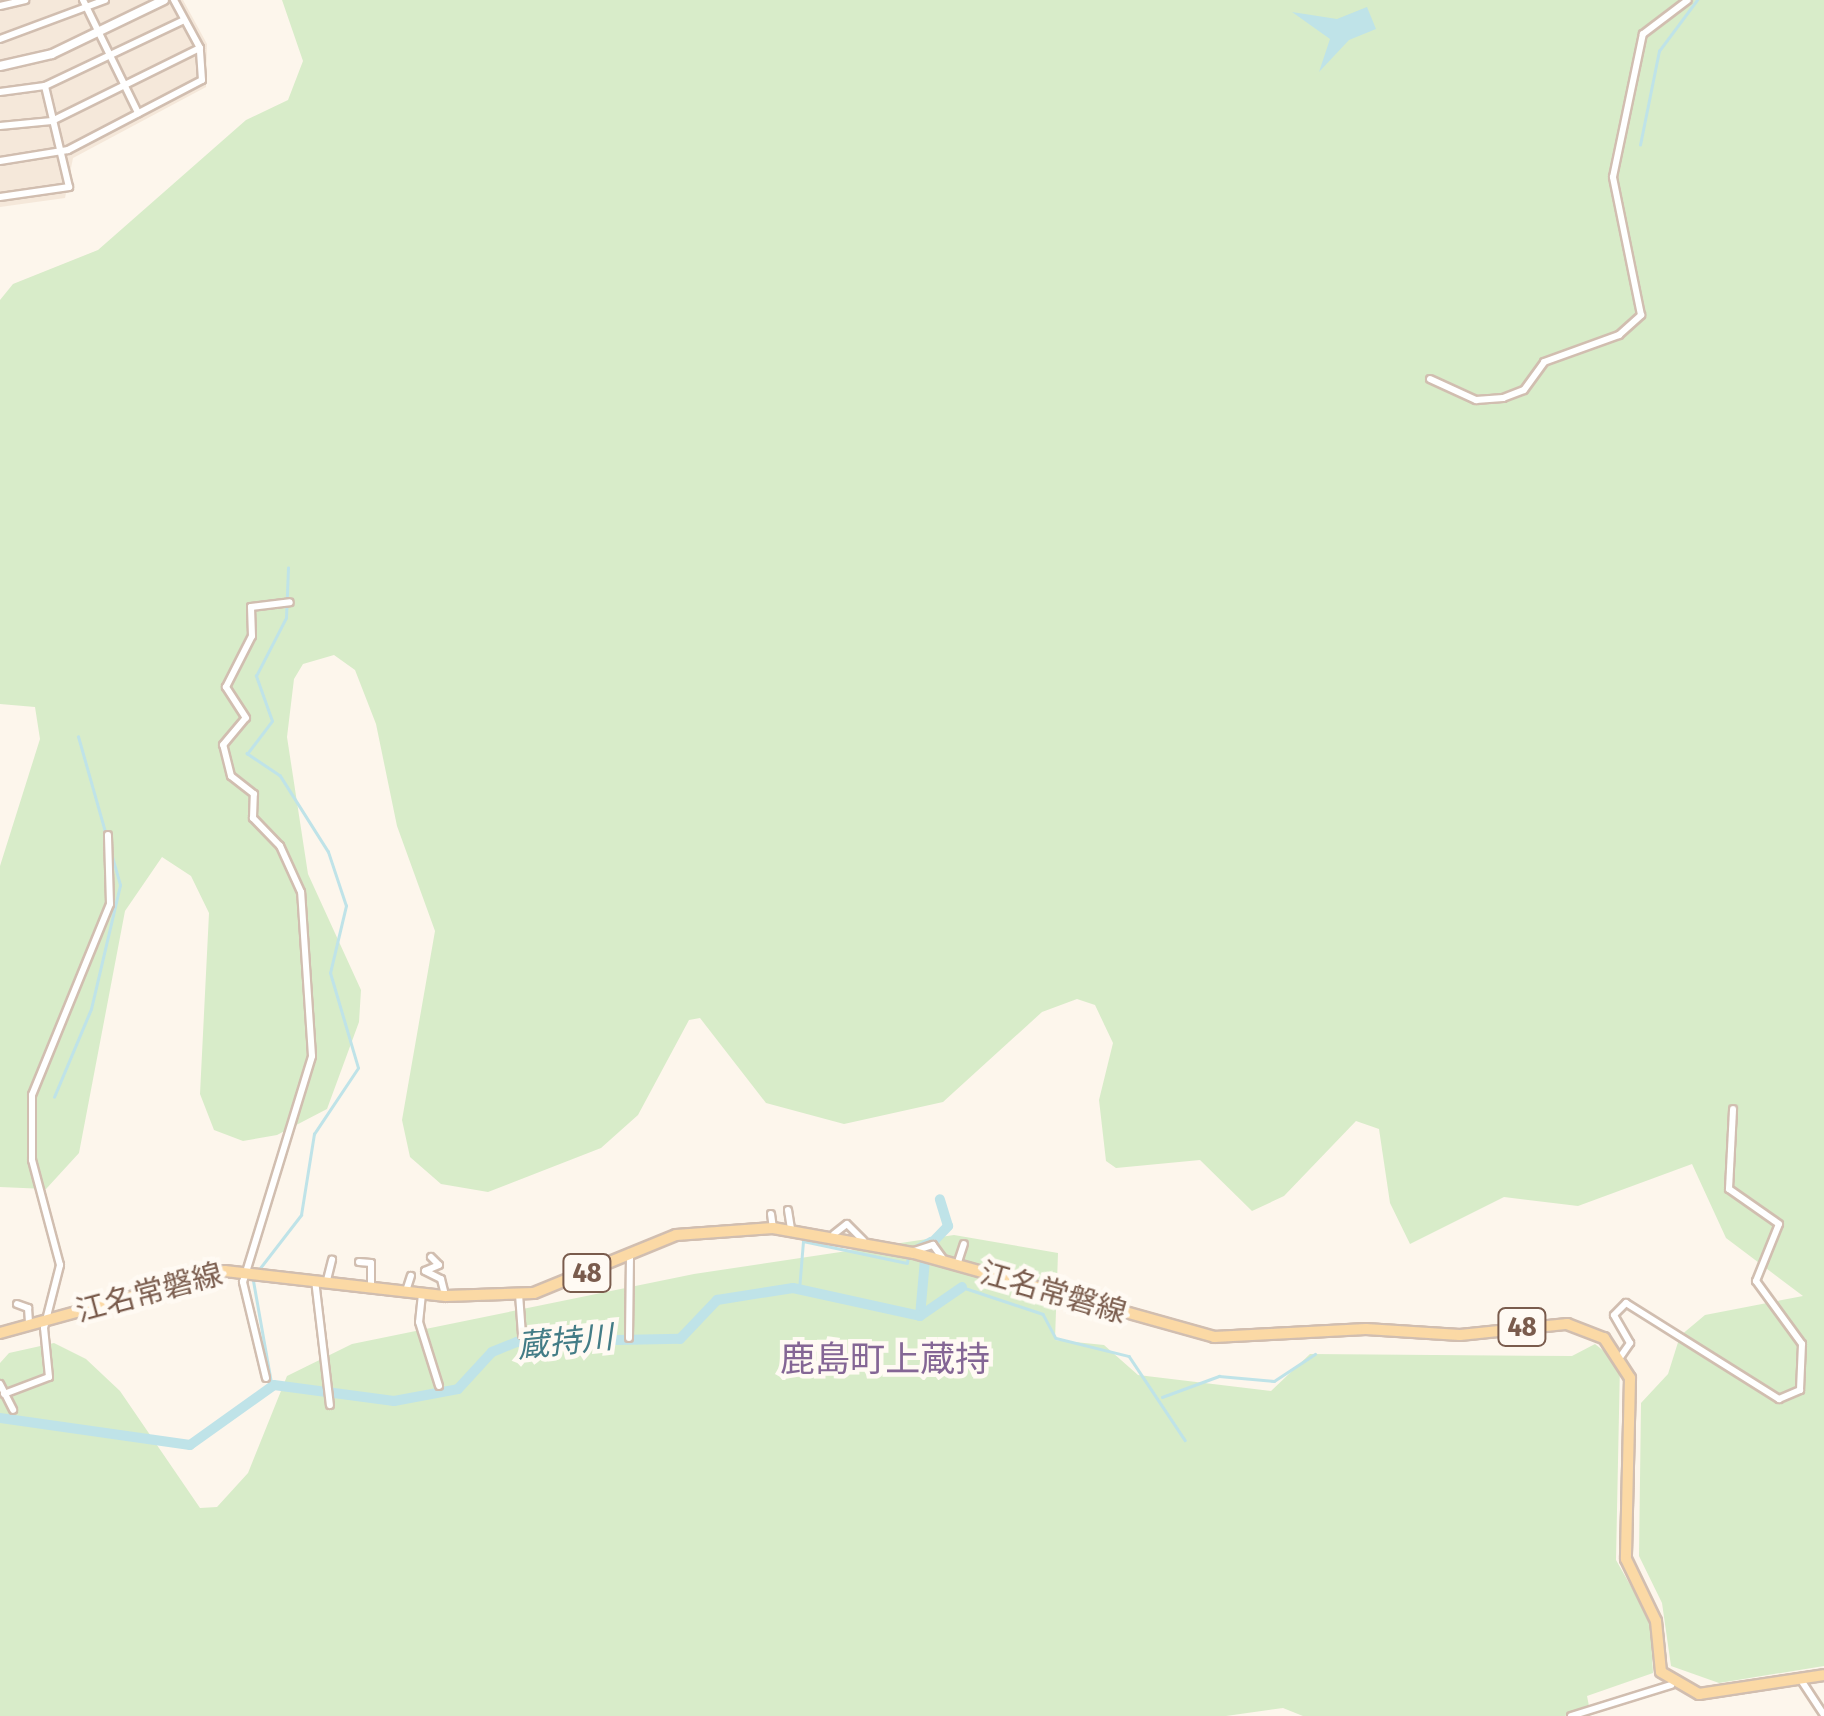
<!DOCTYPE html>
<meta charset="utf-8">
<style>
body{margin:0}
#map{position:relative;width:1824px;height:1716px;overflow:hidden;background:#fdf6ec;font-family:"Fira Sans Condensed","Noto Sans JP",sans-serif}
div>[style]{position:absolute}
[style*='--x']{left:calc(var(--x)*1px);top:calc(var(--y)*1px);width:calc(var(--w)*1px);rotate:calc(var(--a)*1deg)}
.residential>*{inset:0;background:#f5e8da}
.green>*{inset:0;background:#d8ecc9}
.water>*{inset:0;background:#bfe3e8}
.stream>*{height:2.5px;margin:-1.25px;padding:0 1.25px;transform-origin:1.25px;border-radius:1.25px;background:#bfe3e8}
.river>*{height:10px;margin:-5px;padding:0 5px;transform-origin:5px;border-radius:5px;background:#bfe3e8}
.roads{filter:drop-shadow(2px 0 #d1beb0) drop-shadow(-2px 0 #d1beb0) drop-shadow(0 2px #d1beb0) drop-shadow(0 -2px #d1beb0)}
.minor>*{height:6px;margin:-3px;padding:0 3px;transform-origin:3px;border-radius:3px;background:#fff}
.tertiary>*{height:8px;margin:-4px;padding:0 4px;transform-origin:4px;border-radius:4px;background:#fff}
.primary>*{height:10px;margin:-5px;padding:0 5px;transform-origin:5px;border-radius:5px;background:#fbd9a5}
span{translate:-50% -50%;white-space:nowrap;text-align:center;line-height:1.15;-webkit-text-stroke:9px #fffaf3;paint-order:stroke}
.shield-label span{padding:2px 8px;background:#fffaf3;border:2px solid;border-radius:8px;-webkit-text-stroke-width:0}
.shield-label{font-size:28px;color:#7a5c4d;font-weight:700}
.street-label{font-size:30px;color:#7a5c4d}
.water-label{font-size:32px;color:#437c86;font-style:italic}
.quarter-label{font-size:35px;color:#846695}
</style>
<div id="map">
<div class="residential">
<i style="clip-path:polygon(0 0,183px 0,207px 44px,206px 87px,73px 158px,65px 198px,0 207px)"></i>
</div>
<div class="green">
<i style="clip-path:polygon(282px 0,1824px 0,1824px 1666px,1719px 1683px,1671px 1666px,1662px 1603px,1639px 1556px,1641px 1403px,1668px 1374px,1680px 1336px,1705px 1315px,1803px 1296px,1726px 1238px,1692px 1164px,1578px 1206px,1504px 1197px,1410px 1244px,1390px 1203px,1379px 1129px,1356px 1121px,1284px 1196px,1252px 1211px,1200px 1160px,1116px 1168px,1106px 1161px,1099px 1100px,1113px 1043px,1095px 1005px,1077px 999px,1042px 1012px,943px 1102px,844px 1124px,766px 1103px,700px 1018px,689px 1020px,638px 1115px,601px 1148px,488px 1192px,441px 1184px,410px 1157px,402px 1120px,435px 931px,397px 826px,376px 724px,355px 670px,334px 655px,303px 664px,294px 679px,287px 737px,308px 874px,361px 990px,359px 1022px,327px 1109px,277px 1135px,243px 1141px,214px 1130px,200px 1094px,209px 913px,191px 876px,162px 857px,125px 911px,79px 1153px,46px 1189px,0 1187px,0 866px,40px 739px,35px 707px,0 704px,0 300px,13px 284px,98px 250px,246px 120px,288px 100px,303px 61px)"></i>
<i style="clip-path:polygon(954px 1235px,1058px 1253px,1055px 1340px,1104px 1345px,1138px 1375px,1271px 1391px,1310px 1354px,1572px 1356px,1595px 1344px,1620px 1364px,1616px 1560px,1650px 1620px,1653px 1673px,1587px 1696px,1589px 1706px,1565px 1716px,1303px 1716px,1283px 1708px,1226px 1716px,0 1716px,0 1363px,9px 1353px,54px 1343px,86px 1359px,120px 1391px,200px 1508px,217px 1507px,248px 1473px,287px 1376px,352px 1344px,694px 1274px)"></i>
</div>
<div class="water">
<i style="clip-path:polygon(1367px 7px,1376px 29px,1349px 40px,1319px 72px,1330px 39px,1292px 12px,1337px 19px)"></i>
</div>
<div class="stream">
<i style="--x:1640;--y:145;--w:96;--a:-78.6"></i>
<i style="--x:1659;--y:51;--w:64;--a:-53.3"></i>
<i style="--x:54;--y:1097;--w:95;--a:-67.2"></i>
<i style="--x:91;--y:1009;--w:127;--a:-76.8"></i>
<i style="--x:120;--y:885;--w:154;--a:-105.8"></i>
<i style="--x:911;--y:1248;--w:21;--a:-28"></i>
<i style="--x:257;--y:1272;--w:72;--a:-52.3"></i>
<i style="--x:301;--y:1215;--w:82;--a:-80.9"></i>
<i style="--x:314;--y:1134;--w:79;--a:-56.3"></i>
<i style="--x:358;--y:1068;--w:99;--a:-106.4"></i>
<i style="--x:330;--y:973;--w:69;--a:-76.6"></i>
<i style="--x:346;--y:906;--w:57;--a:-108.4"></i>
<i style="--x:328;--y:852;--w:90;--a:-122.3"></i>
<i style="--x:280;--y:776;--w:40;--a:-146"></i>
<i style="--x:247;--y:754;--w:41;--a:-52.9"></i>
<i style="--x:272;--y:721;--w:48;--a:-109.6"></i>
<i style="--x:256;--y:676;--w:65;--a:-62.7"></i>
<i style="--x:286;--y:618;--w:50;--a:-87.7"></i>
<i style="--x:253;--y:1278;--w:110;--a:80"></i>
<i style="--x:962;--y:1287;--w:85;--a:18.4"></i>
<i style="--x:1043;--y:1314;--w:27;--a:62"></i>
<i style="--x:1056;--y:1338;--w:75;--a:13.9"></i>
<i style="--x:1129;--y:1356;--w:101;--a:56.3"></i>
<i style="--x:799;--y:1290;--w:49;--a:-85.3"></i>
<i style="--x:803;--y:1241;--w:106;--a:11.9"></i>
<i style="--x:907;--y:1263;--w:7;--a:-82"></i>
<i style="--x:1162;--y:1397;--w:61;--a:-20.2"></i>
<i style="--x:1219;--y:1376;--w:55;--a:5.2"></i>
<i style="--x:1274;--y:1381;--w:49;--a:-33.4"></i>
</div>
<div class="river">
<i style="--x:920;--y:1316;--w:67;--a:-84.9"></i>
<i style="--x:926;--y:1249;--w:32;--a:-46"></i>
<i style="--x:948;--y:1226;--w:28;--a:-107"></i>
<i style="--x:0;--y:1418;--w:192;--a:8.1"></i>
<i style="--x:190;--y:1445;--w:103;--a:-35.5"></i>
<i style="--x:274;--y:1385;--w:121;--a:7.6"></i>
<i style="--x:394;--y:1401;--w:65;--a:-10.6"></i>
<i style="--x:458;--y:1389;--w:50;--a:-47.4"></i>
<i style="--x:492;--y:1352;--w:27;--a:-22"></i>
<i style="--x:517;--y:1342;--w:163;--a:-1.1"></i>
<i style="--x:680;--y:1339;--w:54;--a:-46.5"></i>
<i style="--x:717;--y:1300;--w:77;--a:-9"></i>
<i style="--x:793;--y:1288;--w:130;--a:12.4"></i>
<i style="--x:920;--y:1316;--w:51;--a:-34.6"></i>
</div>
<div class="roads">
<div class="minor">
<i style="--x:83;--y:0;--w:126;--a:64"></i>
<i style="--x:0;--y:6;--w:26;--a:-13"></i>
<i style="--x:0;--y:39;--w:112;--a:-20.4"></i>
<i style="--x:0;--y:92;--w:45;--a:-7.6"></i>
<i style="--x:45;--y:86;--w:154;--a:-25.4"></i>
<i style="--x:0;--y:126;--w:52;--a:-5.5"></i>
<i style="--x:52;--y:121;--w:165;--a:-26.3"></i>
<i style="--x:0;--y:161;--w:69;--a:-9.2"></i>
<i style="--x:68;--y:150;--w:151;--a:-27.6"></i>
<i style="--x:202;--y:80;--w:32;--a:-94"></i>
<i style="--x:200;--y:48;--w:55;--a:-118.4"></i>
<i style="--x:0;--y:197;--w:70;--a:-8.2"></i>
<i style="--x:69;--y:187;--w:104;--a:-103.4"></i>
<i style="--x:1430;--y:379;--w:51;--a:24.5"></i>
<i style="--x:1476;--y:400;--w:27;--a:-4"></i>
<i style="--x:1503;--y:398;--w:22;--a:-21"></i>
<i style="--x:1524;--y:390;--w:34;--a:-54"></i>
<i style="--x:1544;--y:362;--w:80;--a:-19.8"></i>
<i style="--x:1619;--y:335;--w:30;--a:-42"></i>
<i style="--x:1641;--y:315;--w:141;--a:-101.5"></i>
<i style="--x:1613;--y:177;--w:146;--a:-78.2"></i>
<i style="--x:1643;--y:34;--w:56;--a:-37.1"></i>
<i style="--x:788;--y:1210;--w:18;--a:81"></i>
<i style="--x:771;--y:1214;--w:14;--a:82"></i>
<i style="--x:834;--y:1234;--w:16;--a:-38"></i>
<i style="--x:847;--y:1224;--w:23;--a:45"></i>
<i style="--x:911;--y:1252;--w:23;--a:-18"></i>
<i style="--x:933;--y:1245;--w:19;--a:54"></i>
<i style="--x:431;--y:1257;--w:11;--a:45"></i>
<i style="--x:439;--y:1265;--w:15;--a:157"></i>
<i style="--x:425;--y:1271;--w:18;--a:27"></i>
<i style="--x:441;--y:1279;--w:16;--a:76"></i>
<i style="--x:359;--y:1262;--w:12;--a:5"></i>
<i style="--x:371;--y:1263;--w:24;--a:90"></i>
<i style="--x:957;--y:1265;--w:22;--a:-72"></i>
<i style="--x:315;--y:1280;--w:126;--a:83.2"></i>
<i style="--x:327;--y:1280;--w:21;--a:-76"></i>
<i style="--x:406;--y:1291;--w:16;--a:-72"></i>
<i style="--x:422;--y:1294;--w:28;--a:96"></i>
<i style="--x:419;--y:1322;--w:67;--a:72.6"></i>
<i style="--x:519;--y:1294;--w:41;--a:85.8"></i>
<i style="--x:17;--y:1304;--w:12;--a:20"></i>
<i style="--x:28;--y:1308;--w:16;--a:86"></i>
<i style="--x:629;--y:1338;--w:86;--a:-89.3"></i>
<i style="--x:1621;--y:1356;--w:16;--a:-55"></i>
<i style="--x:1630;--y:1343;--w:32;--a:-120"></i>
<i style="--x:1614;--y:1315;--w:17;--a:-45"></i>
<i style="--x:1626;--y:1303;--w:181;--a:32.1"></i>
<i style="--x:1779;--y:1399;--w:23;--a:-23"></i>
<i style="--x:1800;--y:1390;--w:46;--a:-87.5"></i>
<i style="--x:1802;--y:1344;--w:78;--a:-126.1"></i>
<i style="--x:1756;--y:1281;--w:61;--a:-68"></i>
<i style="--x:1779;--y:1224;--w:61;--a:-145"></i>
<i style="--x:1729;--y:1189;--w:80;--a:-87.1"></i>
<i style="--x:266;--y:1378;--w:99;--a:-103.5"></i>
<i style="--x:243;--y:1282;--w:236;--a:-73"></i>
<i style="--x:312;--y:1056;--w:164;--a:-93.8"></i>
<i style="--x:301;--y:892;--w:51;--a:-114.5"></i>
<i style="--x:280;--y:846;--w:39;--a:-134"></i>
<i style="--x:253;--y:818;--w:24;--a:-88"></i>
<i style="--x:254;--y:794;--w:29;--a:-142"></i>
<i style="--x:231;--y:776;--w:32;--a:-104"></i>
<i style="--x:223;--y:745;--w:35;--a:-50"></i>
<i style="--x:246;--y:718;--w:37;--a:-123"></i>
<i style="--x:226;--y:687;--w:57;--a:-63"></i>
<i style="--x:252;--y:636;--w:29;--a:-92"></i>
<i style="--x:251;--y:607;--w:39;--a:-7"></i>
<i style="--x:0;--y:1384;--w:29;--a:63"></i>
<i style="--x:4;--y:1394;--w:48;--a:-20.7"></i>
<i style="--x:49;--y:1377;--w:49;--a:-95.8"></i>
<i style="--x:44;--y:1328;--w:65;--a:-75.7"></i>
<i style="--x:60;--y:1265;--w:109;--a:-104.9"></i>
<i style="--x:32;--y:1160;--w:65;--a:-90"></i>
<i style="--x:32;--y:1095;--w:206;--a:-67.8"></i>
<i style="--x:110;--y:904;--w:69;--a:-91.7"></i>
<i style="--x:1801;--y:1680;--w:42;--a:56.7"></i>
<i style="--x:1571;--y:1716;--w:105;--a:-17.2"></i>
</div>
<div class="tertiary">
<i style="--x:0;--y:66;--w:53;--a:-13"></i>
<i style="--x:52;--y:54;--w:124;--a:-25.7"></i>
</div>
<div class="primary">
<i style="--x:0;--y:1333;--w:233;--a:-15.4"></i>
<i style="--x:225;--y:1271;--w:222;--a:6.5"></i>
<i style="--x:446;--y:1296;--w:88;--a:-2"></i>
<i style="--x:534;--y:1293;--w:153;--a:-22.2"></i>
<i style="--x:676;--y:1235;--w:97;--a:-4.1"></i>
<i style="--x:773;--y:1228;--w:143;--a:10.1"></i>
<i style="--x:914;--y:1253;--w:312;--a:15.6"></i>
<i style="--x:1214;--y:1337;--w:152;--a:-3"></i>
<i style="--x:1366;--y:1329;--w:94;--a:3.7"></i>
<i style="--x:1460;--y:1335;--w:108;--a:-5.9"></i>
<i style="--x:1567;--y:1324;--w:40;--a:21"></i>
<i style="--x:1604;--y:1338;--w:48;--a:57"></i>
<i style="--x:1630;--y:1378;--w:181;--a:91.3"></i>
<i style="--x:1626;--y:1559;--w:69;--a:64.2"></i>
<i style="--x:1656;--y:1621;--w:51;--a:84.4"></i>
<i style="--x:1661;--y:1672;--w:44;--a:30.1"></i>
<i style="--x:1699;--y:1694;--w:126;--a:-8.6"></i>
</div>
</div>
<div class="shield-label">
<span style="left:587px;top:1273px">48</span>
<span style="left:1522px;top:1327px">48</span>
</div>
<div class="street-label">
<span style="left:149px;top:1293px;rotate:-15deg">江名常磐線</span>
<span style="left:1053px;top:1293px;rotate:16deg">江名常磐線</span>
</div>
<div class="water-label">
<span style="left:565px;top:1342px;rotate:-6deg">蔵持川</span>
</div>
<div class="quarter-label">
<span style="left:885px;top:1359px">鹿島町上蔵持</span>
</div>
</div>
